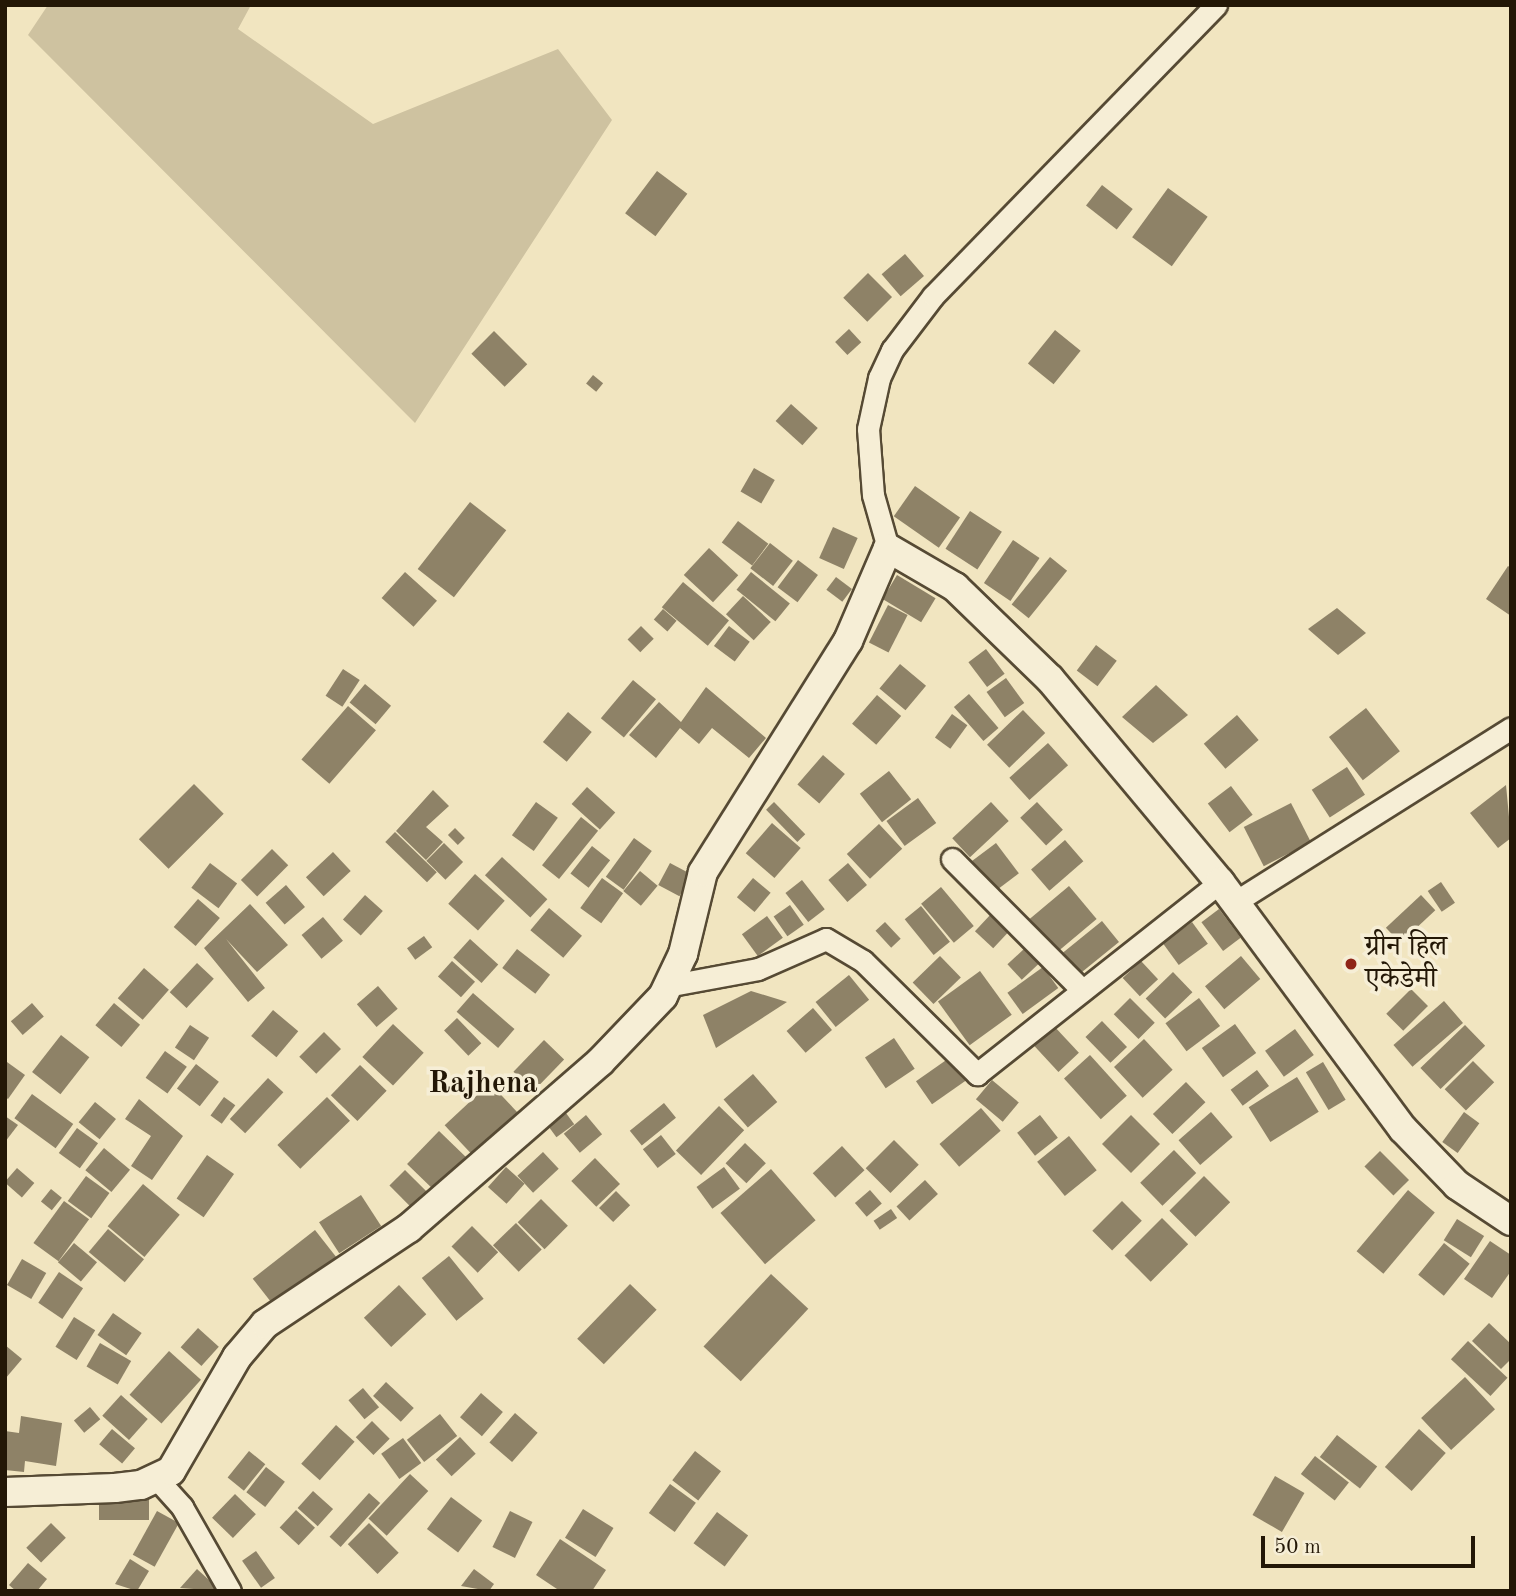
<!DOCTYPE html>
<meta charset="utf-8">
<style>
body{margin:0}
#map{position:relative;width:1516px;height:1596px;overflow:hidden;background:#f1e5c0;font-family:"Old Standard TT","Noto Serif Devanagari",serif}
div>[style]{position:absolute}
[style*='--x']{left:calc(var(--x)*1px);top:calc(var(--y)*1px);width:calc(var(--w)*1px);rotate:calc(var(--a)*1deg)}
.green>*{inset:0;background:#cec2a0}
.building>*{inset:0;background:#8e8267;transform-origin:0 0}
.roads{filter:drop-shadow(2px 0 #564a34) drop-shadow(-2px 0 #564a34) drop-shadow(0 2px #564a34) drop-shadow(0 -2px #564a34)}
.minor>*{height:21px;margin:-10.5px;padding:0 10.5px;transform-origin:10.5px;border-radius:10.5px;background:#f6eed6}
.tertiary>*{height:28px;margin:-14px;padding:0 14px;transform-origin:14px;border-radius:14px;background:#f6eed6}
.dots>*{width:19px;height:19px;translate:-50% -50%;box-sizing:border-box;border:4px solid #f6eed6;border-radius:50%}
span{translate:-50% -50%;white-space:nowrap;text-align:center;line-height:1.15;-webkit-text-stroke:7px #f6eed6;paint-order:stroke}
.poi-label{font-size:28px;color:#231706}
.left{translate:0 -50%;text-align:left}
.neighbourhood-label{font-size:30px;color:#231706;font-weight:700}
.frame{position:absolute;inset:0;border:7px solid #231706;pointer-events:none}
.scale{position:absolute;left:1261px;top:1536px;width:214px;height:32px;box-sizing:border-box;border:4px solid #231706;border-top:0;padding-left:9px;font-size:21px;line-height:24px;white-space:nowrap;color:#231706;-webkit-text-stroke:5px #f6eed6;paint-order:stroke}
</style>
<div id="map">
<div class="green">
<i style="clip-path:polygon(48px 5px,251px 5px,238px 29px,373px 124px,558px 49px,612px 120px,415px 423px,28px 35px)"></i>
</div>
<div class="building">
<i style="left:657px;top:171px;width:38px;height:53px;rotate:37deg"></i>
<i style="left:1102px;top:185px;width:39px;height:26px;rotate:38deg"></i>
<i style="left:1168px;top:188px;width:49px;height:61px;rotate:36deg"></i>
<i style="left:905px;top:254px;width:29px;height:31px;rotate:49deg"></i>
<i style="left:868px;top:273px;width:34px;height:35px;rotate:45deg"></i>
<i style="left:849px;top:329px;width:18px;height:19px;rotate:47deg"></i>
<i style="left:1055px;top:330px;width:33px;height:43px;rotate:39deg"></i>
<i style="left:494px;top:331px;width:47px;height:32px;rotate:45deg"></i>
<i style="left:593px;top:375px;width:13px;height:11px;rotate:39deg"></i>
<i style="left:791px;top:404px;width:36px;height:23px;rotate:42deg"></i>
<i style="left:754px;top:468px;width:24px;height:27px;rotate:30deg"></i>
<i style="left:915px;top:486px;width:55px;height:37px;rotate:35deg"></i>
<i style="left:470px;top:502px;width:46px;height:85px;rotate:38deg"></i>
<i style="left:970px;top:511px;width:38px;height:45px;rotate:33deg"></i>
<i style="left:738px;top:521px;width:38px;height:27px;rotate:37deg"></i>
<i style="left:833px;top:527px;width:27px;height:34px;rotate:24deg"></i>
<i style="left:1013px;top:540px;width:32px;height:52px;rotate:34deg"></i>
<i style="left:770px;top:543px;width:29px;height:32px;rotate:38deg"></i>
<i style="left:709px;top:548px;width:40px;height:37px;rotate:43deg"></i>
<i style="left:1050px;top:557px;width:22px;height:61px;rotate:39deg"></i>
<i style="left:798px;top:560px;width:25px;height:34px;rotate:37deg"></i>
<i style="clip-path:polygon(1508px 566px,1511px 568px,1511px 616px,1486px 599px)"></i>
<i style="left:405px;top:572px;width:43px;height:35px;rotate:42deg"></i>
<i style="left:751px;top:572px;width:50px;height:23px;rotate:39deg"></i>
<i style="left:897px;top:575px;width:45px;height:28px;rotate:31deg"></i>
<i style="left:836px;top:577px;width:20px;height:16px;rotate:37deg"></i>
<i style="left:683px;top:582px;width:60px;height:33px;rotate:40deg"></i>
<i style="left:743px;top:596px;width:38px;height:25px;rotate:43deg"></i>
<i style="left:888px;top:605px;width:22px;height:42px;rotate:27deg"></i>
<i style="clip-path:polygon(1337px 608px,1366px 633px,1338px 655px,1308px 629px)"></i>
<i style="left:663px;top:609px;width:18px;height:14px;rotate:41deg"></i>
<i style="left:641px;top:626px;width:18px;height:19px;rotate:45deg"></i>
<i style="left:729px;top:626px;width:26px;height:25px;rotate:37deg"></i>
<i style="left:1096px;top:645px;width:26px;height:32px;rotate:37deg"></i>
<i style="left:986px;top:649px;width:31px;height:22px;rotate:53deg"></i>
<i style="left:900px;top:664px;width:34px;height:32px;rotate:40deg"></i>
<i style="left:343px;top:669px;width:20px;height:32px;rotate:33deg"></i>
<i style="left:1006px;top:678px;width:31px;height:24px;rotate:54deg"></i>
<i style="left:633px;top:680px;width:30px;height:50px;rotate:40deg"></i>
<i style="left:365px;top:684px;width:34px;height:24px;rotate:40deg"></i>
<i style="clip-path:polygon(1156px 685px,1188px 715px,1153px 743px,1122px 717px)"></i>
<i style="clip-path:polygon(706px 687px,766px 738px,749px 758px,712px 728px,699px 744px,680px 728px,656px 758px,629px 735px,659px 702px,681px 722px)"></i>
<i style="left:969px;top:694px;width:45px;height:20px;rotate:49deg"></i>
<i style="left:877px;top:695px;width:32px;height:38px;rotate:41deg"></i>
<i style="left:348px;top:706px;width:37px;height:71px;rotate:41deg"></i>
<i style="left:1366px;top:708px;width:55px;height:47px;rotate:52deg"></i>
<i style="left:1023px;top:710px;width:32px;height:50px;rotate:46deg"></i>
<i style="left:568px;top:712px;width:31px;height:39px;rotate:40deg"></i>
<i style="left:952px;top:714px;width:19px;height:29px;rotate:36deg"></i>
<i style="left:1237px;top:715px;width:33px;height:44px;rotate:49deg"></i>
<i style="left:1048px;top:743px;width:30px;height:52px;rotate:48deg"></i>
<i style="left:823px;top:755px;width:29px;height:39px;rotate:41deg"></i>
<i style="left:1347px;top:767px;width:33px;height:42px;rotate:57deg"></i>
<i style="left:889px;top:771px;width:36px;height:37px;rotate:52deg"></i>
<i style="left:194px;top:784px;width:42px;height:78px;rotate:45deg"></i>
<i style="clip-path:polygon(1506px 785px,1511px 838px,1498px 848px,1470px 813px)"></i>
<i style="left:1231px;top:786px;width:36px;height:29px;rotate:53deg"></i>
<i style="left:587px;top:787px;width:38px;height:23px;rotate:42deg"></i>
<i style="clip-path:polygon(433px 790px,449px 806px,426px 827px,443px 842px,426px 860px,396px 831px)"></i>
<i style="left:918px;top:798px;width:31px;height:39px;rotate:54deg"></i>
<i style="left:536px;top:802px;width:27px;height:41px;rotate:36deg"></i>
<i style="left:774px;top:802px;width:45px;height:11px;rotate:46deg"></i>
<i style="left:991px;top:802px;width:26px;height:53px;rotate:47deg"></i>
<i style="left:1037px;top:802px;width:38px;height:23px;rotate:47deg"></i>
<i style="left:1291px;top:803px;width:44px;height:53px;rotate:63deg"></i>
<i style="left:581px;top:817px;width:22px;height:62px;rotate:39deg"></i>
<i style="left:772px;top:823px;width:38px;height:40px;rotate:41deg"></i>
<i style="left:879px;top:824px;width:34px;height:44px;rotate:47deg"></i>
<i style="left:455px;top:828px;width:14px;height:10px;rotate:45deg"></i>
<i style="left:395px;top:832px;width:58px;height:14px;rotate:44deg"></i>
<i style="left:634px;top:838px;width:22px;height:48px;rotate:36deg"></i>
<i style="left:1065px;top:840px;width:28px;height:45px;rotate:49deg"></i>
<i style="left:444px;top:843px;width:27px;height:25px;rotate:45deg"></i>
<i style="left:996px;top:843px;width:38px;height:33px;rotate:53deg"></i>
<i style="left:592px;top:846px;width:23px;height:35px;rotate:38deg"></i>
<i style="left:272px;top:849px;width:23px;height:44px;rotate:45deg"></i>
<i style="left:333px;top:852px;width:26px;height:37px;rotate:47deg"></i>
<i style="left:502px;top:857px;width:62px;height:25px;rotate:43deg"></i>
<i style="left:210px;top:863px;width:34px;height:31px;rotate:37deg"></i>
<i style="left:670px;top:863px;width:24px;height:25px;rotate:28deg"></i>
<i style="left:848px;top:863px;width:29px;height:26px;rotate:49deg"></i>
<i style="left:640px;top:871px;width:23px;height:26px;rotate:40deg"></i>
<i style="left:475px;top:874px;width:40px;height:40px;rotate:42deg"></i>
<i style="left:602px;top:878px;width:26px;height:37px;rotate:36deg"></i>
<i style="left:753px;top:878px;width:23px;height:25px;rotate:40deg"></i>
<i style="left:802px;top:880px;width:37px;height:21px;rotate:52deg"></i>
<i style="left:1441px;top:882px;width:25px;height:16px;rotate:56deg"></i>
<i style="left:286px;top:885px;width:29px;height:27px;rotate:49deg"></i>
<i style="left:1069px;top:886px;width:43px;height:51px;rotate:50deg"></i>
<i style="left:941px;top:887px;width:51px;height:26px;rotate:50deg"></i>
<i style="left:365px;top:895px;width:24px;height:33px;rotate:42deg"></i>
<i style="left:1421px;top:895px;width:21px;height:48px;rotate:47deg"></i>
<i style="left:198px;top:899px;width:29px;height:37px;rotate:41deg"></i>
<i style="clip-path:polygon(250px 904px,288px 945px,257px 972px,226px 939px,265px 988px,248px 1002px,204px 948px)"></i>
<i style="left:790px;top:905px;width:24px;height:20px;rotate:55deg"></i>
<i style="left:921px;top:906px;width:46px;height:21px;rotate:51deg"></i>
<i style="left:549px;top:908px;width:43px;height:29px;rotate:40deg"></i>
<i style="left:1219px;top:909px;width:36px;height:22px;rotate:53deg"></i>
<i style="left:992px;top:913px;width:25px;height:25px;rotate:43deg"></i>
<i style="left:767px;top:916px;width:27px;height:31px;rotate:54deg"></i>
<i style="left:323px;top:917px;width:31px;height:28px;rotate:50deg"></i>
<i style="left:1102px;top:921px;width:27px;height:50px;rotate:51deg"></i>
<i style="left:885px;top:922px;width:23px;height:13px;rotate:47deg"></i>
<i style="left:1192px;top:922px;width:27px;height:36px;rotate:54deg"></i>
<i style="left:424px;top:936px;width:14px;height:21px;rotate:54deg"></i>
<i style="left:470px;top:939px;width:38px;height:25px;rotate:42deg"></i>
<i style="left:1025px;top:948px;width:21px;height:24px;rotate:47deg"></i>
<i style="left:517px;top:949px;width:42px;height:24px;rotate:38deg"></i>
<i style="left:940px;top:956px;width:30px;height:38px;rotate:46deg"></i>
<i style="left:1241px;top:956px;width:30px;height:47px;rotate:50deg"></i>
<i style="left:452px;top:961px;width:31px;height:21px;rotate:42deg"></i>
<i style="left:1141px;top:961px;width:25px;height:25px;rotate:47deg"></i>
<i style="left:197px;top:963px;width:23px;height:40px;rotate:43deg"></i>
<i style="left:1043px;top:967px;width:26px;height:44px;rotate:54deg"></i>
<i style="left:144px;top:968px;width:33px;height:40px;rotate:41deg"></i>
<i style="left:980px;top:971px;width:54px;height:52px;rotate:54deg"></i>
<i style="left:1173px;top:972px;width:28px;height:38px;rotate:46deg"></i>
<i style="left:849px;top:975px;width:32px;height:43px;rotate:51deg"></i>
<i style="left:378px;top:986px;width:30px;height:28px;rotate:49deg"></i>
<i style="left:1411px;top:989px;width:24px;height:35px;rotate:45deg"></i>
<i style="clip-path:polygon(751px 991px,787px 1002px,716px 1048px,703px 1015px)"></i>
<i style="left:473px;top:993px;width:55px;height:25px;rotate:41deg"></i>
<i style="left:1130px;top:998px;width:35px;height:23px;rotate:45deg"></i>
<i style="left:1199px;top:998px;width:35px;height:42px;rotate:53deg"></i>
<i style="left:1444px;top:1001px;width:29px;height:67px;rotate:49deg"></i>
<i style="left:32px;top:1003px;width:18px;height:28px;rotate:49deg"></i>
<i style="left:114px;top:1003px;width:34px;height:29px;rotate:40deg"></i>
<i style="left:813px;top:1008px;width:29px;height:35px;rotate:49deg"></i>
<i style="left:273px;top:1010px;width:33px;height:34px;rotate:40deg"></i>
<i style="left:457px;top:1018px;width:35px;height:18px;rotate:46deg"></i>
<i style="left:1102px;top:1021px;width:36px;height:23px;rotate:46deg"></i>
<i style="left:393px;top:1024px;width:42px;height:45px;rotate:43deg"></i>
<i style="left:1235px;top:1024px;width:36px;height:41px;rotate:54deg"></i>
<i style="left:190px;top:1025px;width:23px;height:27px;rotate:34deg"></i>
<i style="left:1053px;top:1025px;width:38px;height:28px;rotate:47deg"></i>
<i style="left:1465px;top:1025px;width:29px;height:62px;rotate:46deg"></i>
<i style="left:1295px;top:1029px;width:32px;height:37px;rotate:54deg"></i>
<i style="left:324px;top:1032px;width:24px;height:35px;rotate:45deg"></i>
<i style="left:61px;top:1035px;width:36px;height:47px;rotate:38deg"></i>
<i style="left:894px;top:1038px;width:37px;height:35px;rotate:56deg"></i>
<i style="left:1144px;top:1039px;width:42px;height:41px;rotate:47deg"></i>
<i style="left:544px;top:1040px;width:28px;height:44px;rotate:44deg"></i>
<i style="left:165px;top:1051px;width:27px;height:33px;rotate:36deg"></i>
<i style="left:1090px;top:1055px;width:55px;height:35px;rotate:48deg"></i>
<i style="left:952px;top:1056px;width:28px;height:44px;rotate:55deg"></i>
<i style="left:1473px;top:1061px;width:30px;height:40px;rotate:45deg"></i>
<i style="clip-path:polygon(7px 1062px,25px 1075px,8px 1099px,5px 1097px)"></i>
<i style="left:1323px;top:1062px;width:44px;height:20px;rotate:59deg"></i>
<i style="left:196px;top:1064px;width:29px;height:31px;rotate:38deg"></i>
<i style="left:360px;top:1065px;width:37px;height:42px;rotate:44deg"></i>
<i style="left:1257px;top:1070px;width:20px;height:33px;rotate:53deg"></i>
<i style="left:753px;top:1074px;width:37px;height:39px;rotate:49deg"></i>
<i style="left:1297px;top:1077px;width:41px;height:57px;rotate:58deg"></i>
<i style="left:268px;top:1078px;width:21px;height:56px;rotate:43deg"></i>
<i style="left:992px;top:1080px;width:35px;height:25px;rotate:40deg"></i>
<i style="left:1186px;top:1082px;width:28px;height:46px;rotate:46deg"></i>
<i style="left:490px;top:1083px;width:40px;height:62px;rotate:47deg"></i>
<i style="left:32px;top:1094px;width:51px;height:30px;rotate:36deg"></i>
<i style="left:224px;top:1097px;width:14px;height:23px;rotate:36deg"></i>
<i style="left:327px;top:1097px;width:33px;height:69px;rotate:46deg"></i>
<i style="clip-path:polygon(139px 1099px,183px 1136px,152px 1180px,131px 1166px,151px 1136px,125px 1119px)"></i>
<i style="left:95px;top:1102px;width:27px;height:26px;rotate:39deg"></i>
<i style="left:664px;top:1103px;width:19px;height:44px;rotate:51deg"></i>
<i style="left:719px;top:1106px;width:35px;height:62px;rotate:44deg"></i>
<i style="left:981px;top:1108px;width:30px;height:55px;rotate:49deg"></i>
<i style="left:1211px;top:1112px;width:33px;height:43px;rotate:49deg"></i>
<i style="left:1464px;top:1112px;width:19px;height:37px;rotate:36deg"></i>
<i style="left:566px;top:1113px;width:14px;height:22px;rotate:54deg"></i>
<i style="left:586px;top:1115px;width:25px;height:29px;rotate:50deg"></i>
<i style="left:1040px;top:1115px;width:29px;height:29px;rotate:52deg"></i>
<i style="left:1131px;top:1115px;width:41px;height:41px;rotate:45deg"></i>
<i style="clip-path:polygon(5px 1116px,18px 1125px,5px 1142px)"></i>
<i style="left:77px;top:1128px;width:26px;height:31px;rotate:36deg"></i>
<i style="left:439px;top:1131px;width:37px;height:46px;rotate:44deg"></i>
<i style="left:661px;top:1135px;width:24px;height:23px;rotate:52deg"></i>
<i style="left:1069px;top:1136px;width:44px;height:41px;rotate:51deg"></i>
<i style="left:894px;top:1140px;width:35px;height:40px;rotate:45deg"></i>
<i style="left:745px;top:1143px;width:29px;height:28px;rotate:44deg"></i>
<i style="left:842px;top:1146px;width:33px;height:40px;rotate:47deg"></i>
<i style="left:104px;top:1148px;width:34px;height:29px;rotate:40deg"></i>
<i style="left:1174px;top:1150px;width:32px;height:47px;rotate:46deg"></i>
<i style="left:1380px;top:1151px;width:41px;height:22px;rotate:45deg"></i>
<i style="left:543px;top:1152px;width:23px;height:35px;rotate:47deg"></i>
<i style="left:207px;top:1155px;width:33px;height:53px;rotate:35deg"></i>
<i style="left:595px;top:1158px;width:36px;height:33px;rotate:46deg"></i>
<i style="left:506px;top:1167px;width:25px;height:27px;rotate:42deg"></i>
<i style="left:724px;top:1167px;width:27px;height:34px;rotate:54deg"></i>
<i style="left:17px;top:1168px;width:23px;height:19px;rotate:41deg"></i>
<i style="left:771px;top:1169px;width:68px;height:67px;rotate:49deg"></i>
<i style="left:405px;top:1170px;width:33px;height:22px;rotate:45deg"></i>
<i style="left:86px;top:1176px;width:29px;height:31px;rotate:36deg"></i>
<i style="left:1204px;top:1176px;width:37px;height:49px;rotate:45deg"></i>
<i style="left:925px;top:1180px;width:19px;height:39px;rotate:47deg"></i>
<i style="left:143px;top:1184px;width:48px;height:55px;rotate:40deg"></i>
<i style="left:51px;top:1189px;width:14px;height:16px;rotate:39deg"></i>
<i style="left:870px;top:1190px;width:18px;height:20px;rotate:49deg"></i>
<i style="left:1408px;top:1190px;width:35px;height:80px;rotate:40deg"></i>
<i style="left:616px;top:1191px;width:20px;height:24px;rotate:45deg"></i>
<i style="left:361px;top:1195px;width:37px;height:50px;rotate:57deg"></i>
<i style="left:541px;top:1199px;width:38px;height:33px;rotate:45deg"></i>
<i style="left:64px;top:1201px;width:31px;height:52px;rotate:36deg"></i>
<i style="left:1122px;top:1201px;width:28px;height:42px;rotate:45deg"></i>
<i style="left:891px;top:1209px;width:11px;height:21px;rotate:56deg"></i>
<i style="left:1162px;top:1218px;width:37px;height:53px;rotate:45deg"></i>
<i style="left:1457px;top:1219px;width:32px;height:25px;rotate:32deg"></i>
<i style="left:516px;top:1223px;width:37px;height:32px;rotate:46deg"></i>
<i style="left:472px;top:1226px;width:37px;height:29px;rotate:45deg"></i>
<i style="left:108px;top:1229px;width:47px;height:30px;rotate:40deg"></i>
<i style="left:315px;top:1230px;width:36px;height:79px;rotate:52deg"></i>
<i style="clip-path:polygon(1490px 1241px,1511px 1255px,1511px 1271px,1492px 1298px,1464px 1279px)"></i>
<i style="left:74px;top:1243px;width:30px;height:25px;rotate:40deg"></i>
<i style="left:1444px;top:1243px;width:33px;height:41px;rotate:39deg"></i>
<i style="left:449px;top:1256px;width:55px;height:35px;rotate:51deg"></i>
<i style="left:22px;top:1259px;width:28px;height:30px;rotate:30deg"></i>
<i style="left:59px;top:1272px;width:29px;height:37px;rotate:34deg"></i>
<i style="left:771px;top:1274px;width:51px;height:99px;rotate:43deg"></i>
<i style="left:630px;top:1284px;width:37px;height:76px;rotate:44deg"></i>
<i style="left:399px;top:1285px;width:40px;height:48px;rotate:47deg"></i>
<i style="left:113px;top:1313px;width:35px;height:27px;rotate:35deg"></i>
<i style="left:74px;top:1317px;width:25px;height:35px;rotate:32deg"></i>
<i style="clip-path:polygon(1489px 1323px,1511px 1344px,1511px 1359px,1501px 1369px,1472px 1341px)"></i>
<i style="left:198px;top:1328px;width:28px;height:26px;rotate:42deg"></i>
<i style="left:1468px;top:1341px;width:54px;height:25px;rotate:43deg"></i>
<i style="left:100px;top:1343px;width:36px;height:27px;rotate:30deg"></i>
<i style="clip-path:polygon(5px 1345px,22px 1359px,5px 1379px)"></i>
<i style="left:169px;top:1351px;width:43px;height:59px;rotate:42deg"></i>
<i style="left:1465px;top:1377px;width:44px;height:60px;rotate:47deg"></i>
<i style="left:386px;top:1382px;width:38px;height:19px;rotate:43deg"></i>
<i style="left:363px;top:1388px;width:25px;height:19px;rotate:50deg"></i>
<i style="left:481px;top:1393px;width:29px;height:32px;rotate:41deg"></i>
<i style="left:121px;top:1395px;width:36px;height:28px;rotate:42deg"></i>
<i style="left:90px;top:1407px;width:16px;height:21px;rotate:50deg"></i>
<i style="left:515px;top:1413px;width:30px;height:39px;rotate:41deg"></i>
<i style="left:440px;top:1414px;width:28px;height:42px;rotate:52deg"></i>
<i style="clip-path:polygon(21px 1416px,62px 1423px,56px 1466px,25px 1461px,24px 1472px,5px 1470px,5px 1431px,19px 1433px)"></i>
<i style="left:372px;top:1421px;width:25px;height:23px;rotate:45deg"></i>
<i style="left:336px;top:1425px;width:25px;height:52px;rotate:42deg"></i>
<i style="left:112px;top:1429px;width:30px;height:20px;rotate:40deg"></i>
<i style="left:1419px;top:1429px;width:36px;height:51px;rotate:42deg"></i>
<i style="left:1337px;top:1435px;width:51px;height:28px;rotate:38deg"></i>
<i style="left:460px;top:1437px;width:23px;height:33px;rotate:47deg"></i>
<i style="left:403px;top:1438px;width:31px;height:27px;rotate:54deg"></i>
<i style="left:249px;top:1451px;width:21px;height:34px;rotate:39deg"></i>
<i style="left:695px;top:1451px;width:33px;height:37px;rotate:38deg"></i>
<i style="left:1315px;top:1456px;width:43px;height:23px;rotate:38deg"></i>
<i style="left:266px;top:1467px;width:24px;height:32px;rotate:38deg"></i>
<i style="left:410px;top:1474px;width:25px;height:61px;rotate:43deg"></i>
<i style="left:1275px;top:1476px;width:34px;height:45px;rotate:30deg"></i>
<i style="left:670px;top:1484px;width:32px;height:36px;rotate:36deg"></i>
<i style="left:313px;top:1491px;width:27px;height:23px;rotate:42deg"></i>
<i style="left:369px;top:1493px;width:15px;height:59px;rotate:42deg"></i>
<i style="left:235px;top:1494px;width:29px;height:33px;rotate:44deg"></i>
<i style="left:451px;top:1497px;width:39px;height:40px;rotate:37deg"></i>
<i style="left:99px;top:1499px;width:50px;height:21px"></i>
<i style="left:583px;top:1509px;width:36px;height:34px;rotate:32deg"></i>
<i style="left:296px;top:1510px;width:26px;height:24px;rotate:43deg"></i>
<i style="left:157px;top:1511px;width:25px;height:50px;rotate:29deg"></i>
<i style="left:510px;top:1511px;width:25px;height:40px;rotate:26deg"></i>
<i style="left:717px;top:1512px;width:39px;height:39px;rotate:37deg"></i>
<i style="left:51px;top:1523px;width:21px;height:35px;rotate:45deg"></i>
<i style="left:369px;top:1523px;width:42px;height:30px;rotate:45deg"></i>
<i style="clip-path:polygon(560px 1539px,606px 1570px,592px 1591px,560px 1591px,536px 1575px)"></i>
<i style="left:256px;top:1551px;width:33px;height:17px;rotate:55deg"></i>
<i style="clip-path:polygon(130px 1559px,149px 1571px,137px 1591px,115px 1584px)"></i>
<i style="clip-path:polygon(28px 1563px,47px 1579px,37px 1591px,16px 1591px,9px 1585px)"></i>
<i style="clip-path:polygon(197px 1569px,221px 1591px,180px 1588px)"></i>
<i style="clip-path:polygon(474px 1569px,494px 1584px,489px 1591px,461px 1586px)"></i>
</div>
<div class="roads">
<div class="minor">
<i style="--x:888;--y:548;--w:55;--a:-105.8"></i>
<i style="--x:873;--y:495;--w:66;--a:-94.3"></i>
<i style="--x:868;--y:429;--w:52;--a:-77.8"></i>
<i style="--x:879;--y:378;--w:31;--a:-65"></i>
<i style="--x:892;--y:350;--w:68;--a:-52.8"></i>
<i style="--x:933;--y:296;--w:406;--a:-45.8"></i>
<i style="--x:952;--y:859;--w:185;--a:45.2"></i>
<i style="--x:1235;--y:902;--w:326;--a:-32.2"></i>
<i style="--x:672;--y:985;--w:87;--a:-10.5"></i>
<i style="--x:758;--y:969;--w:74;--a:-23.8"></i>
<i style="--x:826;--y:939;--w:43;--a:30.7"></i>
<i style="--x:863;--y:961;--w:161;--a:44.7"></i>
<i style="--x:977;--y:1074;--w:310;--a:-38.3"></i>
<i style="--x:157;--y:1479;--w:38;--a:48"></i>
<i style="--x:182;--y:1507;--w:97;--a:60.3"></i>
</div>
<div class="tertiary">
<i style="--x:5;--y:1492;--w:110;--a:-2.1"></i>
<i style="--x:115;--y:1488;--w:26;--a:-7"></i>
<i style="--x:141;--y:1485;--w:33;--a:-25"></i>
<i style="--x:171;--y:1471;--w:132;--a:-59.9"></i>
<i style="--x:237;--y:1357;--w:43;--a:-49.7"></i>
<i style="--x:265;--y:1324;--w:173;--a:-33.7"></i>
<i style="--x:409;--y:1228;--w:253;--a:-41"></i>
<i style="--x:600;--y:1062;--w:91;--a:-46.3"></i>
<i style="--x:663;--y:996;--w:47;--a:-64.5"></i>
<i style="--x:683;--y:954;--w:84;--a:-76.3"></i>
<i style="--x:703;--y:872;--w:273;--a:-57.9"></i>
<i style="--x:848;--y:641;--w:101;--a:-66.7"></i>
<i style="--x:888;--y:548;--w:78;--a:30.2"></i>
<i style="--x:955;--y:587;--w:132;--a:44.1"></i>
<i style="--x:1050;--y:679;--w:265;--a:50.1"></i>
<i style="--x:1220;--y:882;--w:307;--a:53.5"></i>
<i style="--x:1403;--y:1129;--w:78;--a:46"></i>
<i style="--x:1457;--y:1185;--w:65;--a:33.7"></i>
</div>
</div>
<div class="dots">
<i style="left:1351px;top:964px;background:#8f2418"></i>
</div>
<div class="poi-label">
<span class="left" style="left:1365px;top:964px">ग्रीन हिल<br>एकेडेमी</span>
</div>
<div class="neighbourhood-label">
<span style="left:483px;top:1084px">Rajhena</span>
</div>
<div class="frame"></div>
<div class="scale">50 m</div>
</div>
